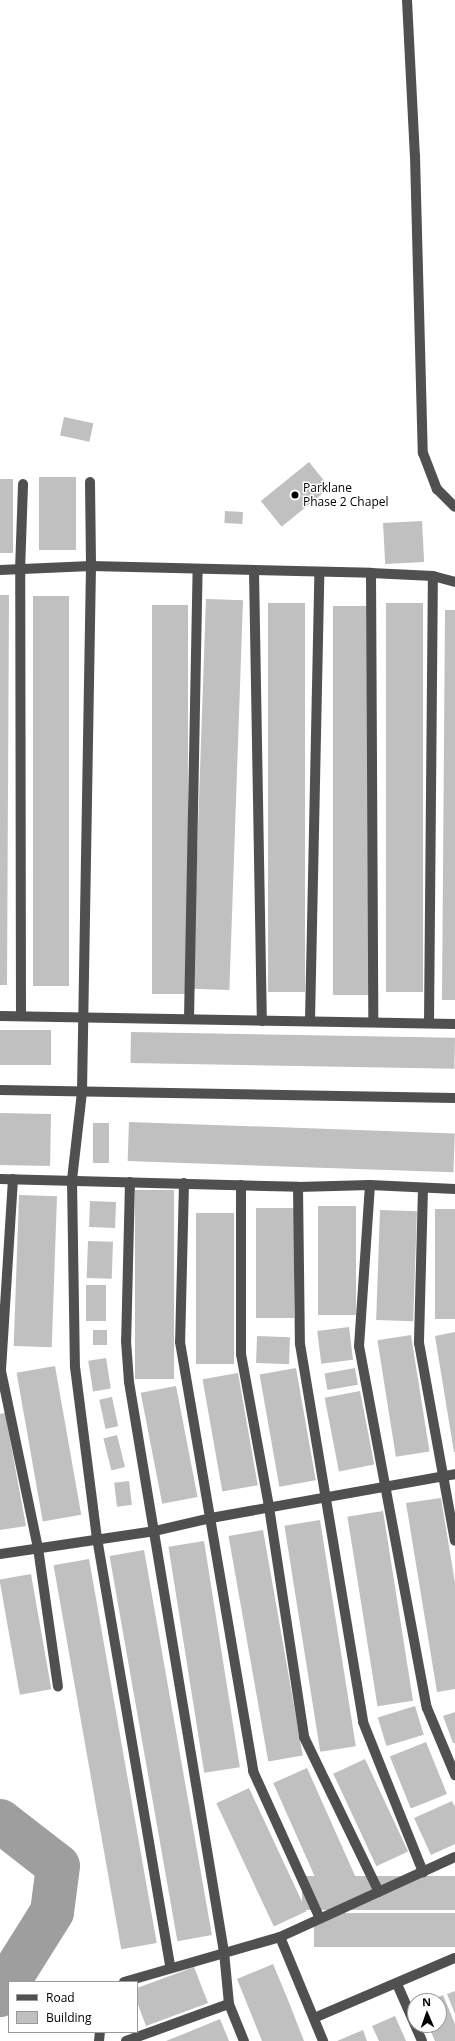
<!DOCTYPE html>
<style>
body{margin:0}
#map{position:relative;width:455px;height:2041px;overflow:hidden;background:#fff;font-family:"Open Sans",sans-serif}
div>[style]{position:absolute}
[style*='--x']{left:calc(var(--x)*1px);top:calc(var(--y)*1px);width:calc(var(--w)*1px);rotate:calc(var(--a)*1deg)}
.river>*{height:44px;margin:-22px;padding:0 22px;transform-origin:22px;border-radius:22px;background:#9e9e9e}
.building>*{inset:0;background:#c0c0c0;transform-origin:0 0}
.minor>*{height:10px;margin:-5px;padding:0 5px;transform-origin:5px;border-radius:5px;background:#505050}
.dots>*{width:11px;height:11px;translate:-50% -50%;box-sizing:border-box;border:2px solid #fff;border-radius:50%}
span{translate:-50% -50%;white-space:nowrap;text-align:center;line-height:1.15;-webkit-text-stroke:3px #fff;paint-order:stroke}
.poi-label{font-size:12px;color:#000}
.left{translate:0 -50%;text-align:left}
.legend{position:absolute;left:8px;top:1981px;width:130px;height:52px;box-sizing:border-box;background:#fff;border:1px solid #999;margin:0;padding:5px 7px;list-style:none;font-size:12px;color:#000}
.legend li{display:flex;align-items:center;gap:8px;height:20px}
.legend b{width:20px;border:1px solid #999}
.north{position:absolute;left:407px;top:1993px;width:40px;height:40px;box-sizing:border-box;background:#fff;border:1px solid #999;border-radius:50%;rotate:358deg;font-size:11px;font-weight:700;line-height:16px;text-align:center;color:#000}
.north::after{content:'';display:block;margin:auto;width:14px;height:18px;background:#000;clip-path:polygon(50% 0,100% 100%,50% 72%,0 100%)}
</style>
<div id="map">
<div class="river">
<i style="--x:0;--y:1821;--w:73;--a:37.8"></i>
<i style="--x:58;--y:1866;--w:46;--a:97.4"></i>
<i style="--x:52;--y:1912;--w:98;--a:122.1"></i>
</div>
<div class="building">
<i style="left:64px;top:417px;width:30px;height:19px;rotate:12deg"></i>
<i style="left:309px;top:462px;width:33px;height:62px;rotate:51deg"></i>
<i style="left:39px;top:477px;width:37px;height:73px"></i>
<i style="left:0;top:479px;width:13px;height:74px"></i>
<i style="left:225px;top:511px;width:18px;height:12px;rotate:3deg"></i>
<i style="left:422px;top:521px;width:41px;height:39px;rotate:87deg"></i>
<i style="clip-path:polygon(0 595px,9px 595px,7px 985px,0 985px)"></i>
<i style="left:33px;top:596px;width:36px;height:390px"></i>
<i style="left:206px;top:599px;width:37px;height:390px;rotate:2deg"></i>
<i style="left:268px;top:603px;width:37px;height:389px"></i>
<i style="left:386px;top:603px;width:37px;height:389px"></i>
<i style="left:152px;top:605px;width:36px;height:389px"></i>
<i style="left:333px;top:606px;width:37px;height:389px"></i>
<i style="clip-path:polygon(445px 610px,455px 610px,455px 1000px,442px 1000px)"></i>
<i style="left:0;top:1030px;width:51px;height:35px"></i>
<i style="left:131px;top:1032px;width:324px;height:31px;rotate:1deg"></i>
<i style="left:0;top:1113px;width:51px;height:52px;rotate:1deg"></i>
<i style="left:129px;top:1122px;width:326px;height:39px;rotate:2deg"></i>
<i style="left:93px;top:1123px;width:16px;height:40px"></i>
<i style="left:135px;top:1190px;width:39px;height:189px"></i>
<i style="left:19px;top:1195px;width:38px;height:151px;rotate:2deg"></i>
<i style="left:90px;top:1201px;width:26px;height:26px;rotate:2deg"></i>
<i style="left:318px;top:1206px;width:38px;height:109px"></i>
<i style="left:294px;top:1208px;width:110px;height:38px;rotate:90deg"></i>
<i style="left:435px;top:1209px;width:20px;height:110px"></i>
<i style="left:380px;top:1210px;width:37px;height:110px;rotate:2deg"></i>
<i style="left:196px;top:1213px;width:38px;height:151px"></i>
<i style="left:88px;top:1241px;width:25px;height:37px;rotate:2deg"></i>
<i style="left:86px;top:1285px;width:20px;height:36px"></i>
<i style="left:349px;top:1327px;width:33px;height:32px;rotate:83deg"></i>
<i style="left:93px;top:1330px;width:14px;height:15px"></i>
<i style="clip-path:polygon(455px 1332px,455px 1452px,454px 1452px,435px 1336px)"></i>
<i style="left:411px;top:1335px;width:118px;height:34px;rotate:81deg"></i>
<i style="left:257px;top:1336px;width:33px;height:27px;rotate:2deg"></i>
<i style="left:106px;top:1358px;width:31px;height:18px;rotate:81deg"></i>
<i style="left:55px;top:1366px;width:151px;height:39px;rotate:80deg"></i>
<i style="left:296px;top:1368px;width:114px;height:37px;rotate:80deg"></i>
<i style="left:355px;top:1368px;width:17px;height:31px;rotate:80deg"></i>
<i style="left:238px;top:1373px;width:114px;height:36px;rotate:80deg"></i>
<i style="left:176px;top:1386px;width:113px;height:36px;rotate:79deg"></i>
<i style="left:360px;top:1391px;width:75px;height:36px;rotate:79deg"></i>
<i style="left:112px;top:1397px;width:30px;height:13px;rotate:78deg"></i>
<i style="clip-path:polygon(5px 1413px,26px 1526px,0 1530px,0 1414px)"></i>
<i style="left:117px;top:1435px;width:33px;height:14px;rotate:76deg"></i>
<i style="left:129px;top:1481px;width:24px;height:15px;rotate:83deg"></i>
<i style="clip-path:polygon(441px 1498px,455px 1583px,455px 1689px,437px 1692px,406px 1503px)"></i>
<i style="left:383px;top:1511px;width:192px;height:36px;rotate:81deg"></i>
<i style="left:320px;top:1520px;width:229px;height:36px;rotate:81deg"></i>
<i style="left:263px;top:1530px;width:229px;height:35px;rotate:80deg"></i>
<i style="left:204px;top:1541px;width:229px;height:36px;rotate:81deg"></i>
<i style="left:144px;top:1550px;width:391px;height:35px;rotate:80deg"></i>
<i style="left:89px;top:1559px;width:390px;height:36px;rotate:80deg"></i>
<i style="left:31px;top:1574px;width:117px;height:32px;rotate:80deg"></i>
<i style="left:415px;top:1706px;width:30px;height:39px;rotate:73deg"></i>
<i style="clip-path:polygon(455px 1712px,455px 1743px,453px 1743px,443px 1716px)"></i>
<i style="left:426px;top:1742px;width:56px;height:39px;rotate:68deg"></i>
<i style="left:365px;top:1759px;width:102px;height:35px;rotate:65deg"></i>
<i style="left:307px;top:1768px;width:135px;height:37px;rotate:66deg"></i>
<i style="left:249px;top:1788px;width:136px;height:36px;rotate:65deg"></i>
<i style="clip-path:polygon(452px 1801px,455px 1807px,455px 1844px,431px 1855px,414px 1818px)"></i>
<i style="left:455px;top:1876px;width:34px;height:153px;rotate:90deg"></i>
<i style="left:455px;top:1913px;width:34px;height:141px;rotate:90deg"></i>
<i style="clip-path:polygon(273px 1964px,288px 2000px,304px 2041px,262px 2041px,237px 1979px)"></i>
<i style="clip-path:polygon(194px 1967px,208px 2003px,146px 2026px,137px 2002px,137px 1988px)"></i>
<i style="clip-path:polygon(455px 1991px,455px 2014px,447px 1994px)"></i>
<i style="clip-path:polygon(443px 1995px,455px 2024px,455px 2041px,435px 2041px,428px 2025px,439px 2025px,439px 2001px,429px 2001px)"></i>
<i style="clip-path:polygon(395px 2016px,406px 2041px,379px 2041px,372px 2026px)"></i>
<i style="clip-path:polygon(220px 2019px,229px 2041px,166px 2041px,186px 2033px)"></i>
<i style="clip-path:polygon(363px 2030px,367px 2041px,337px 2041px)"></i>
</div>
<div class="minor">
<i style="--x:407;--y:0;--w:156;--a:87.1"></i>
<i style="--x:415;--y:156;--w:297;--a:88.5"></i>
<i style="--x:423;--y:453;--w:39;--a:69"></i>
<i style="--x:437;--y:489;--w:25;--a:45"></i>
<i style="--x:90;--y:482;--w:84;--a:89.3"></i>
<i style="--x:91;--y:566;--w:526;--a:90.98"></i>
<i style="--x:82;--y:1092;--w:89;--a:96.5"></i>
<i style="--x:72;--y:1180;--w:187;--a:89.1"></i>
<i style="--x:75;--y:1367;--w:172;--a:82.7"></i>
<i style="--x:97;--y:1538;--w:435;--a:80.3"></i>
<i style="--x:0;--y:570;--w:91;--a:-2.5"></i>
<i style="--x:91;--y:566;--w:280;--a:1.4"></i>
<i style="--x:371;--y:573;--w:62;--a:2.8"></i>
<i style="--x:433;--y:576;--w:23;--a:15"></i>
<i style="--x:254;--y:571;--w:450;--a:89"></i>
<i style="--x:371;--y:573;--w:449;--a:89.7"></i>
<i style="--x:0;--y:1016;--w:455;--a:1"></i>
<i style="--x:21;--y:1016;--w:445;--a:-90.1"></i>
<i style="--x:20;--y:571;--w:87;--a:-88"></i>
<i style="--x:189;--y:1019;--w:449;--a:-88.9"></i>
<i style="--x:310;--y:1021;--w:448;--a:-88.8"></i>
<i style="--x:429;--y:1023;--w:447;--a:-89.5"></i>
<i style="--x:0;--y:1090;--w:455;--a:1"></i>
<i style="--x:0;--y:1179;--w:298;--a:1.5"></i>
<i style="--x:298;--y:1187;--w:72;--a:-1.6"></i>
<i style="--x:370;--y:1185;--w:85;--a:2.7"></i>
<i style="--x:13;--y:1179;--w:192;--a:93.6"></i>
<i style="--x:1;--y:1371;--w:181;--a:78.2"></i>
<i style="--x:38;--y:1548;--w:140;--a:81.8"></i>
<i style="--x:130;--y:1182;--w:159;--a:91.4"></i>
<i style="--x:126;--y:1341;--w:41;--a:85.8"></i>
<i style="--x:129;--y:1382;--w:578;--a:80.54"></i>
<i style="--x:224;--y:1952;--w:52;--a:84.5"></i>
<i style="--x:229;--y:2004;--w:40;--a:68"></i>
<i style="--x:184;--y:1183;--w:159;--a:91.4"></i>
<i style="--x:180;--y:1342;--w:435;--a:80.3"></i>
<i style="--x:253;--y:1771;--w:162;--a:65.6"></i>
<i style="--x:241;--y:1185;--w:169;--a:90"></i>
<i style="--x:241;--y:1354;--w:156;--a:79.6"></i>
<i style="--x:269;--y:1507;--w:233;--a:81.3"></i>
<i style="--x:304;--y:1737;--w:172;--a:64.2"></i>
<i style="--x:370;--y:1185;--w:161;--a:93.9"></i>
<i style="--x:359;--y:1346;--w:368;--a:79.4"></i>
<i style="--x:427;--y:1708;--w:73;--a:67.3"></i>
<i style="--x:298;--y:1187;--w:157;--a:89.3"></i>
<i style="--x:300;--y:1344;--w:383;--a:80.5"></i>
<i style="--x:363;--y:1722;--w:162;--a:68.2"></i>
<i style="--x:423;--y:1188;--w:155;--a:91.5"></i>
<i style="--x:419;--y:1343;--w:201;--a:79.7"></i>
<i style="--x:0;--y:1554;--w:157;--a:-8.4"></i>
<i style="--x:155;--y:1531;--w:57;--a:-13.1"></i>
<i style="--x:211;--y:1518;--w:248;--a:-10.2"></i>
<i style="--x:280;--y:1937;--w:113;--a:67.5"></i>
<i style="--x:124;--y:1982;--w:162;--a:-16.1"></i>
<i style="--x:280;--y:1937;--w:192;--a:-24.6"></i>
<i style="--x:397;--y:1984;--w:62;--a:66.3"></i>
<i style="--x:314;--y:2018;--w:153;--a:-23.1"></i>
<i style="--x:99;--y:2041;--w:9;--a:-84"></i>
<i style="--x:126;--y:2041;--w:109;--a:-19.8"></i>
</div>
<div class="dots">
<i style="left:295px;top:495px;background:#000"></i>
</div>
<div class="poi-label">
<span class="left" style="left:303px;top:495px">Parklane<br>Phase 2 Chapel</span>
</div>
<ul class="legend">
<li><b style="height:5px;background:#505050"></b>Road</li>
<li><b style="height:11px;background:#c0c0c0"></b>Building</li>
</ul>
<div class="north">N</div>
</div>
